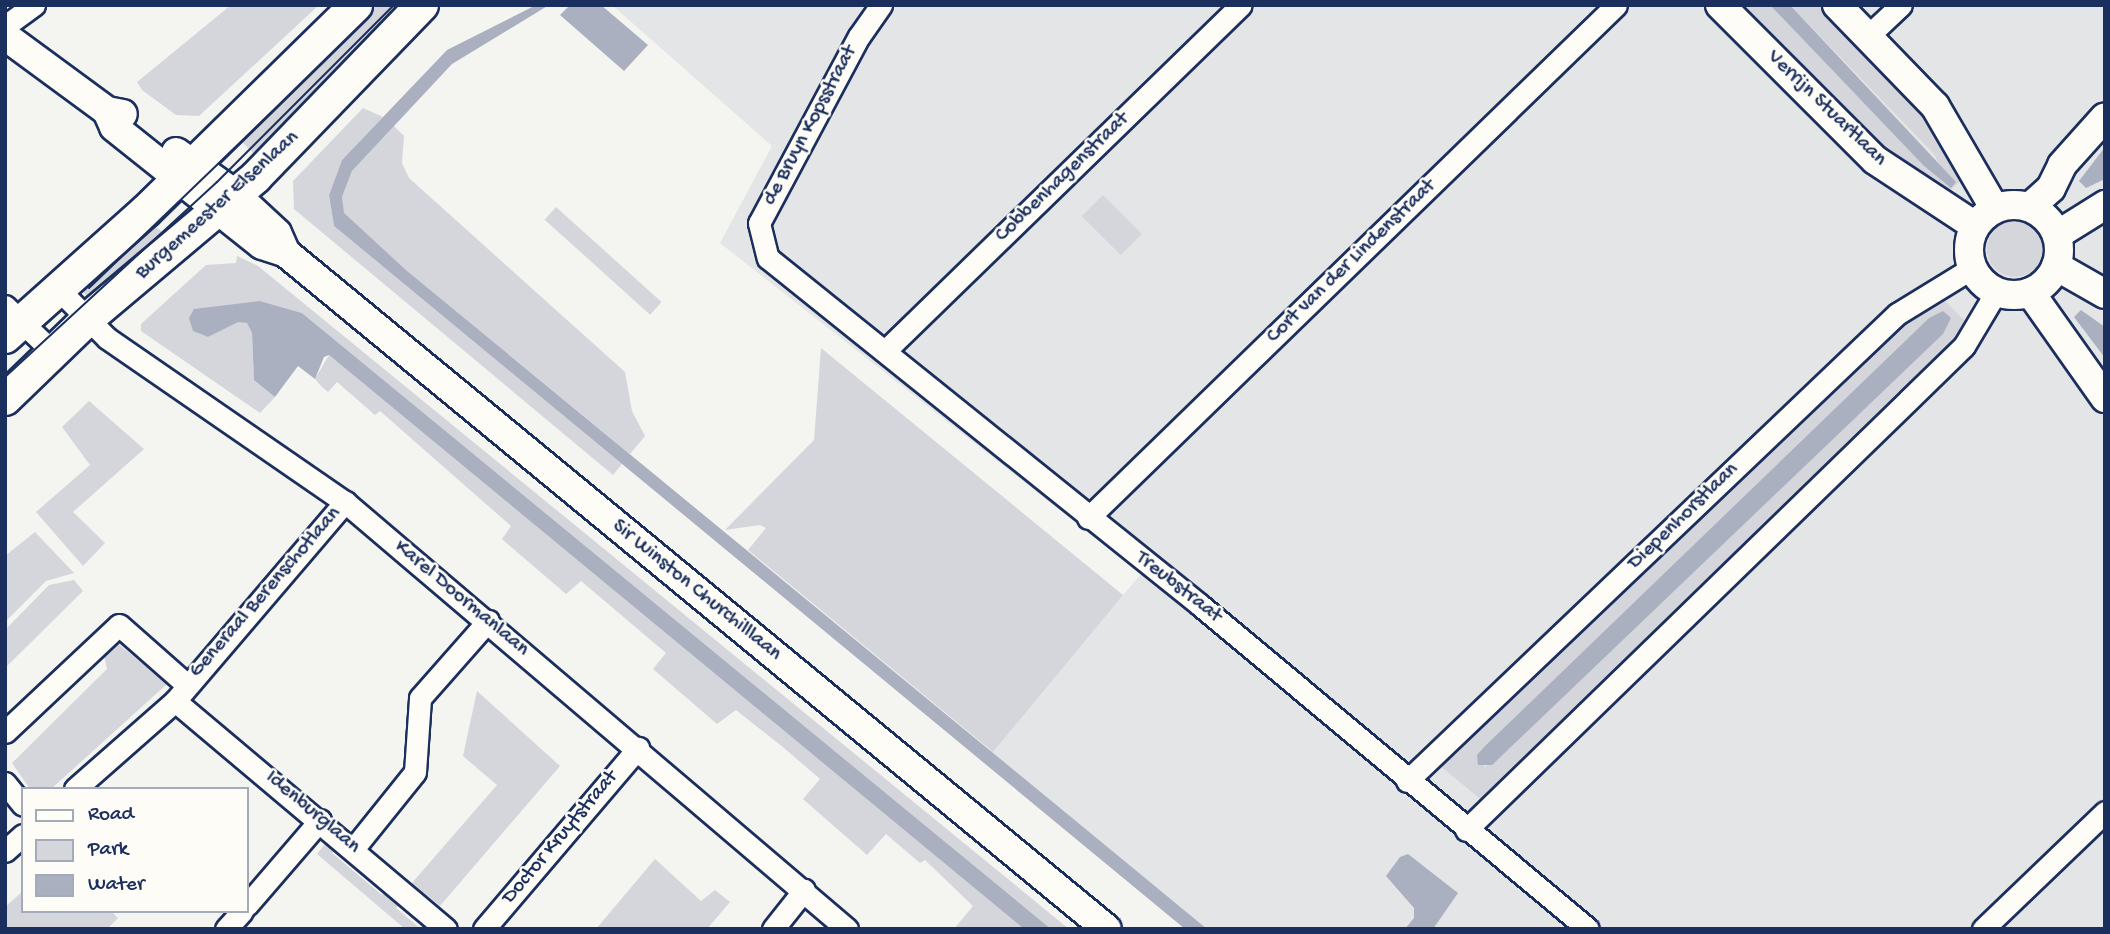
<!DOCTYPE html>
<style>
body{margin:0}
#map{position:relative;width:2110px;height:934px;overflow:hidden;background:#f4f4f1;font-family:"Gochi Hand",sans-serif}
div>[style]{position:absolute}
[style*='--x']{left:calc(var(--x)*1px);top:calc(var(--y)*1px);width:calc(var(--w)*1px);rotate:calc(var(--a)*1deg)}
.built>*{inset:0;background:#e4e5e6}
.green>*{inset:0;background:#d4d6db;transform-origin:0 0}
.round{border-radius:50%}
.water>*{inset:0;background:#aab0bf}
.roads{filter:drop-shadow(2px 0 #1b2f5e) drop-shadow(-2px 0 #1b2f5e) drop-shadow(0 2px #1b2f5e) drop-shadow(0 -2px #1b2f5e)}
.minor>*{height:21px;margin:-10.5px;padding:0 10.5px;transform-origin:10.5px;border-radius:10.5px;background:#fdfcf7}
.tertiary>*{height:28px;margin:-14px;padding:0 14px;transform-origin:14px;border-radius:14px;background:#fdfcf7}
.tertiary>.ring{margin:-14px;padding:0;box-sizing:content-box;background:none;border:28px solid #fdfcf7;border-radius:50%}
.secondary>*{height:32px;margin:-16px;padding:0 16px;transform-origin:16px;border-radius:16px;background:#fdfcf7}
.tram>*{height:2px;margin:-1px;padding:0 1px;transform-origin:1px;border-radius:1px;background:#1b2f5e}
span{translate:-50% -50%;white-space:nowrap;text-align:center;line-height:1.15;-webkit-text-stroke:5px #fdfcf7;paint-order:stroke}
.street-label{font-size:21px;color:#1b2f5e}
.frame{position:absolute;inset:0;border:7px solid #1b2f5e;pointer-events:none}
.legend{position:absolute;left:21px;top:787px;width:228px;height:126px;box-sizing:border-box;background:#fdfcf7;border:2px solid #a3aaba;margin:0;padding:9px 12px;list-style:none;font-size:21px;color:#1b2f5e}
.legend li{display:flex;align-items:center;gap:14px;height:35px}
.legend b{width:35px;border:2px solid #a3aaba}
</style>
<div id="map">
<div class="built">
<i style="clip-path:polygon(612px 5px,2105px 5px,2105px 929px,1197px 929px,987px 754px,1141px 574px,720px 243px,772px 146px)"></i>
</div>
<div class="green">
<i style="clip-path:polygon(231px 5px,319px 5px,199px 116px,176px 115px,142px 90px,137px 82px)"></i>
<i style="clip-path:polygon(364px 5px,417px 5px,263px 163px,238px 138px)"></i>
<i style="clip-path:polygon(1738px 5px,1770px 5px,1923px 165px,1951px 187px,1934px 154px,1790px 5px,1822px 5px,1896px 82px,1901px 79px,1968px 174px,1941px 199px,1900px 171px)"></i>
<i style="clip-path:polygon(363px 108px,383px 117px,342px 160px,329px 195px,334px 226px,622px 464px,613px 475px,294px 209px,293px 181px)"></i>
<i style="clip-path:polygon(394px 126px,404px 136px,402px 163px,409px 178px,625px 372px,632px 411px,645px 436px,630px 454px,406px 270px,343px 213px,342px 197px,352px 171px)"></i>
<i style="left:1103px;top:195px;width:55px;height:30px;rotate:45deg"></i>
<i style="left:556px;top:207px;width:142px;height:17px;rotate:42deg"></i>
<i style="clip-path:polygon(145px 218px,171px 239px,89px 303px,82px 288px)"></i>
<i class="round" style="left:1987px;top:221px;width:56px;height:56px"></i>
<i style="clip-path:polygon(237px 256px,258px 266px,1069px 929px,1051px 929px,302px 313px,260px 301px,193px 331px,208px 337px,238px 321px,247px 323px,252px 333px,254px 379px,275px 397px,260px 413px,141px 331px,141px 324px,206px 265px,236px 263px)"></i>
<i style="clip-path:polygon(evenodd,1938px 294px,1971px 327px,1484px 802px,1439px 765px,1895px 324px,1938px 294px,1943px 311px,1950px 318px,1943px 334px,1485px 767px,1477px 755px,1484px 747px,1929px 318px,1943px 311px)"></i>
<i style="clip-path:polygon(821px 348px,1123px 595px,993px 752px,748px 550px,766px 528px,760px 525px,725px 530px,814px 440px)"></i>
<i style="clip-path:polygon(329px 355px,1024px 929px,954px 929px,973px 906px,925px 860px,920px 863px,886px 834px,867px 855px,803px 799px,820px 779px,784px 748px,736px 710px,717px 724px,653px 669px,666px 653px,581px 581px,566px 594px,502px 539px,511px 526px,380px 411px,375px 415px,337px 382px,328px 392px,321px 386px,315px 379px)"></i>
<i style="clip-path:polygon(89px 401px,144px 449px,73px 512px,105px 543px,83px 566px,36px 512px,90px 465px,62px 427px)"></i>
<i style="clip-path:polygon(35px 532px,74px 573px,46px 581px,5px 622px,5px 556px)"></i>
<i style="clip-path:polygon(74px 580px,83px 591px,5px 668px,5px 630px,49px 585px)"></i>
<i style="clip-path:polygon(116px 642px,167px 684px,51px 789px,30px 789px,12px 763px,107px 669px,103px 651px)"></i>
<i style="clip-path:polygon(477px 691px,560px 766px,440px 906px,412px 883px,497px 785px,463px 756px)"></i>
<i style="clip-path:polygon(328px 840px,336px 848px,332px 853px,382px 895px,387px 890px,400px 902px,396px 908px,421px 929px,405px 929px,317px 854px)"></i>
<i style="clip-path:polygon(655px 859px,701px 901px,715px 890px,730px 902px,707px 929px,596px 929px)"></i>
<i style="clip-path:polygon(23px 891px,23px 911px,111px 911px,118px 918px,107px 929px,5px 929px,5px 907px)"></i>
</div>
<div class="water">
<i style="clip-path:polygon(536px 5px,549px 5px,452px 64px,352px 171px,342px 197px,344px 213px,406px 270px,1207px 929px,1185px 929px,334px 226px,329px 195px,342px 160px,447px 50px)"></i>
<i style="clip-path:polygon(570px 5px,601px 5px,648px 45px,624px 71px,560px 15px)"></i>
<i style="clip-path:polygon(1770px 5px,1790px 5px,1956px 182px,1951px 188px,1923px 165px)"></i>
<i style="clip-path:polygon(2105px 147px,2105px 179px,2086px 188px,2079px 181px)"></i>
<i style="clip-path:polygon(260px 301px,302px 313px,1051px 929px,1024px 929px,329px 355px,324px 357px,315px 379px,298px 366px,275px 397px,254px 380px,252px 333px,247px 323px,238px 322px,208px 337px,193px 331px,189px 318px,194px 309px)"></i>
<i style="clip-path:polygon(2081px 310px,2105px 327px,2105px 358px,2074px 317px)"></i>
<i style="clip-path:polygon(1943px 311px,1951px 318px,1943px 334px,1492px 765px,1478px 765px,1477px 755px,1484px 747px,1929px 318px)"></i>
<i style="clip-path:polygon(1408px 854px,1458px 893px,1433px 929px,1405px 929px,1414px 918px,1414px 908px,1386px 876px,1400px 857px)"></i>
</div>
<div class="roads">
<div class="minor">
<i style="--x:881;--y:5;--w:38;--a:125"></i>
<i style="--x:859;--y:36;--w:212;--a:118.1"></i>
<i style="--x:759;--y:223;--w:36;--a:76"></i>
<i style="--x:768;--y:258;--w:554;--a:38.77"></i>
<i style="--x:1200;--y:605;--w:505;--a:39.86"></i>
<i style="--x:5;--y:26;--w:36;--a:-36"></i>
<i style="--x:1868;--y:36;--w:45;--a:-43.2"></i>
<i style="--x:59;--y:290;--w:68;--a:45"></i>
<i style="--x:107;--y:338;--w:289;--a:34.6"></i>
<i style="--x:345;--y:502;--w:659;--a:40.38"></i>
<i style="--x:5;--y:306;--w:69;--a:43.8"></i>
<i style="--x:885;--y:351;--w:496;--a:-44.2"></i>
<i style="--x:1088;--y:518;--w:736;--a:-44.17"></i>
<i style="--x:175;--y:701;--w:354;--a:40.1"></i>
<i style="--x:5;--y:732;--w:156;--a:-43.2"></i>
<i style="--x:119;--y:625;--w:91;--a:41.4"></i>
<i style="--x:1407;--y:781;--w:677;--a:-43.62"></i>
<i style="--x:1897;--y:314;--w:88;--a:-31.5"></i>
<i style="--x:5;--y:783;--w:28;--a:51"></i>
<i style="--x:75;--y:789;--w:133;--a:-41.3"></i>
<i style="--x:175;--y:701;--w:262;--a:-49.5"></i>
<i style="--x:1466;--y:830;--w:694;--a:-44.18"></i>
<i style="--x:1964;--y:346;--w:63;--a:-59.3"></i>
<i style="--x:354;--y:848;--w:97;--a:-51.2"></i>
<i style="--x:415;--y:772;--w:74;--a:-86.1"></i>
<i style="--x:420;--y:698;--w:103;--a:-48.6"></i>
<i style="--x:5;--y:851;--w:24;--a:-42"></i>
<i style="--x:247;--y:905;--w:112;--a:-49.3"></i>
<i style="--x:226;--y:929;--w:24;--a:-48"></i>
<i style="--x:484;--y:929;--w:238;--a:-49.6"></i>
<i style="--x:773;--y:929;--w:50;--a:-51.5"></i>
<i style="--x:1983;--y:929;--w:169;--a:-43.8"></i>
</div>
<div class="tertiary">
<i style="--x:1720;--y:5;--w:219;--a:45"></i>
<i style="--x:1875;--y:160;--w:120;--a:33.4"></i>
<i style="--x:1837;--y:5;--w:141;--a:45.9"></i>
<i style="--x:1935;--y:106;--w:119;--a:59.8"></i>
<i style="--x:5;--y:36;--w:127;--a:36.3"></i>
<i style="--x:107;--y:111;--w:16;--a:11"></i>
<i style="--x:107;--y:111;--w:17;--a:66"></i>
<i style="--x:114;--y:127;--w:189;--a:38.6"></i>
<i style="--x:262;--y:245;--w:25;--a:18"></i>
<i style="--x:286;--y:253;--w:1063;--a:39.47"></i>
<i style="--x:176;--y:152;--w:72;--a:35.4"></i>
<i style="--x:235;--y:194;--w:57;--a:42.9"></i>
<i style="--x:277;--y:233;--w:22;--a:66"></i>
<i class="ring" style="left:1969px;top:205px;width:62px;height:62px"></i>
<i style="--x:2030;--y:207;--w:28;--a:-42"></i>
<i style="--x:2051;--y:188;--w:25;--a:-64"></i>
<i style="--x:2062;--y:165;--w:64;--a:-48.1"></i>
<i style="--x:2057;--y:235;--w:57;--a:-32"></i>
<i style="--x:2056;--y:266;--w:56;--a:29.7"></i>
<i style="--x:2030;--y:292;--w:130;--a:54.7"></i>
</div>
<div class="secondary">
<i style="--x:5;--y:337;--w:189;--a:-41.8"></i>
<i style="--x:146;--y:211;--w:294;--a:-44.4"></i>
<i style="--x:5;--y:399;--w:118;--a:-44"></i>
<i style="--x:90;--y:317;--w:217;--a:-40.1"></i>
<i style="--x:256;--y:177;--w:239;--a:-46"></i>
</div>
</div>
<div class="tram">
<i style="--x:89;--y:288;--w:255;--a:-43.9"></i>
<i style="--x:5;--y:377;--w:288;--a:-42.6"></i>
<i style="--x:217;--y:182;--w:250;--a:-45"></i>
</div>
<div class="street-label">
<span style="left:1826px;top:109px;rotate:44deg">Verrijn Stuartlaan</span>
<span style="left:811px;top:126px;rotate:-62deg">de Bruyn Kopsstraat</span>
<span style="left:1063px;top:178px;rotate:-44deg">Cobbenhagenstraat</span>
<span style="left:218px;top:206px;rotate:-42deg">Burgemeester Elsenlaan</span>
<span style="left:1352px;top:262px;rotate:-44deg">Cort van der Lindenstraat</span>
<span style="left:1684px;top:517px;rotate:-44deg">Diepenhorstlaan</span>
<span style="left:1178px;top:588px;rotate:38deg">Treubstraat</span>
<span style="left:696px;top:591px;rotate:39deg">Sir Winston Churchilllaan</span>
<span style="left:266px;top:593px;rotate:-49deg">Generaal Berenschotlaan</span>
<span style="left:461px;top:599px;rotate:40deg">Karel Doormanlaan</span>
<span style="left:312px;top:813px;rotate:40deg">Idenburglaan</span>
<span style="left:561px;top:838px;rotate:-50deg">Doctor Kruytstraat</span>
</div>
<div class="frame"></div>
<ul class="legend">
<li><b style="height:9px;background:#fdfcf7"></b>Road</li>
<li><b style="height:19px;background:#d4d6db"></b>Park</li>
<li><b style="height:19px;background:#aab0bf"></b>Water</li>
</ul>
</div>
